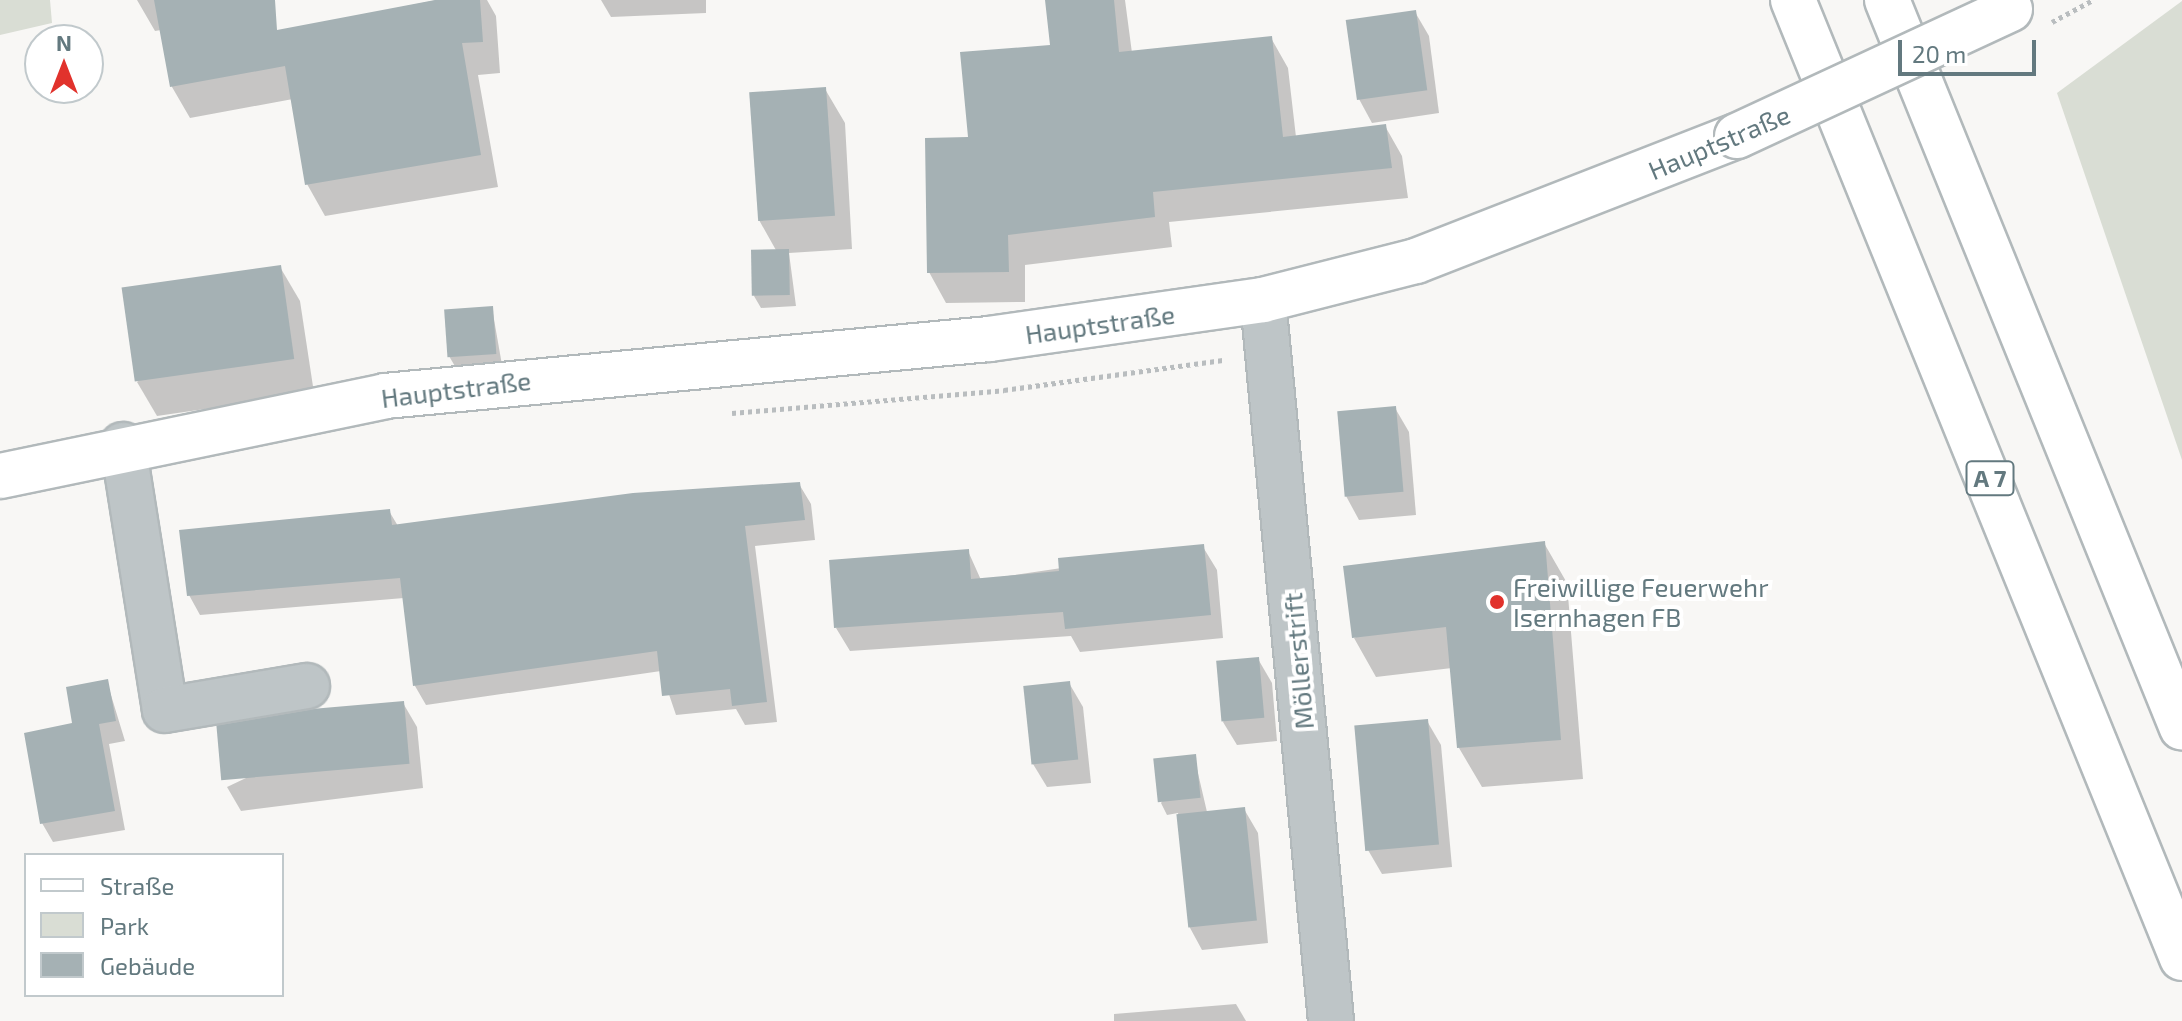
<!DOCTYPE html>
<meta charset="utf-8">
<style>
body{margin:0}
#map{position:relative;width:2182px;height:1021px;overflow:hidden;background:#f8f7f5;font-family:"Exo 2",sans-serif}
div>[style]{position:absolute}
[style*='--x']{left:calc(var(--x)*1px);top:calc(var(--y)*1px);width:calc(var(--w)*1px);rotate:calc(var(--a)*1deg)}
.green>*{inset:0;background:#d9ddd4}
.shadow>*{inset:0;background:#0003}
.building>*{inset:0;background:#a5b1b4;transform-origin:0 0}
.path>*{height:5px;margin-top:-2.5px;transform-origin:0;background:repeating-linear-gradient(90deg,#b9bdbf 0 4px,transparent 0 8px)}
.roads{filter:drop-shadow(2px 0 #b2b9bb) drop-shadow(-2px 0 #b2b9bb) drop-shadow(0 2px #b2b9bb) drop-shadow(0 -2px #b2b9bb)}
.minor>*{height:44px;margin:-22px;padding:0 22px;transform-origin:22px;border-radius:22px;background:#bec5c7}
.major>*{height:44px;margin:-22px;padding:0 22px;transform-origin:22px;border-radius:22px;background:#fff}
.highway>*{height:44px;margin:-22px;padding:0 22px;transform-origin:22px;border-radius:22px;background:#fff}
.bridges{filter:drop-shadow(2px 0 #b2b9bb) drop-shadow(-2px 0 #b2b9bb) drop-shadow(0 2px #b2b9bb) drop-shadow(0 -2px #b2b9bb)}
.major-bridge>*{height:44px;margin:-22px;padding:0 22px;transform-origin:22px;border-radius:22px;background:#fff}
.dots>*{width:22px;height:22px;translate:-50% -50%;box-sizing:border-box;border:4px solid #fff;border-radius:50%}
span{translate:-50% -50%;white-space:nowrap;text-align:center;line-height:1.15;-webkit-text-stroke:8px #fff;paint-order:stroke}
.shield-label span{padding:2px 6px;background:#fff;border:2px solid;border-radius:6px;-webkit-text-stroke-width:0}
.shield-label{font-size:24px;color:#63797f;font-weight:700}
.street-label{font-size:26px;color:#63797f}
.poi-label{font-size:26px;color:#63797f}
.left{translate:0 -50%;text-align:left}
.legend{position:absolute;left:24px;top:853px;width:260px;height:144px;box-sizing:border-box;background:#fff;border:2px solid #c1c9cc;margin:0;padding:10px 14px;list-style:none;font-size:24px;color:#63797f}
.legend li{display:flex;align-items:center;gap:16px;height:40px}
.legend b{width:40px;border:2px solid #c1c9cc}
.north{position:absolute;left:24px;top:24px;width:80px;height:80px;box-sizing:border-box;background:#fff;border:2px solid #c1c9cc;border-radius:50%;rotate:0deg;font-size:22px;font-weight:700;line-height:32px;text-align:center;color:#63797f}
.north::after{content:'';display:block;margin:auto;width:28px;height:36px;background:#e1322c;clip-path:polygon(50% 0,100% 100%,50% 72%,0 100%)}
.scale{position:absolute;left:1898px;top:40px;width:138px;height:36px;box-sizing:border-box;border:4px solid #63797f;border-top:0;padding-left:10px;font-size:24px;line-height:28px;white-space:nowrap;color:#63797f;-webkit-text-stroke:6px #fff;paint-order:stroke}
</style>
<div id="map">
<div class="green">
<i style="clip-path:polygon(0 0,50px 0,52px 23px,0 35px)"></i>
<i style="clip-path:polygon(2182px 1px,2182px 460px,2057px 93px)"></i>
</div>
<div class="shadow">
<i style="clip-path:polygon(137px 0,236px 0,252px 37px,437px 0,487px 0,496px 16px,500px 73px,478px 75px,498px 187px,325px 216px,307px 184px,293px 99px,190px 118px,172px 87px,161px 30px,155px 31px)"></i>
<i style="clip-path:polygon(601px 0,706px 0,706px 13px,611px 17px)"></i>
<i style="clip-path:polygon(1047px 0,1125px 0,1132px 53px,1271px 38px,1288px 68px,1296px 137px,1385px 126px,1402px 156px,1408px 198px,1169px 222px,1172px 247px,1025px 265px,1025px 302px,946px 303px,929px 272px,970px 139px,1052px 47px)"></i>
<i style="clip-path:polygon(1415px 12px,1429px 36px,1439px 113px,1372px 123px,1359px 99px)"></i>
<i style="clip-path:polygon(825px 89px,845px 123px,852px 249px,789px 253px,796px 306px,761px 308px,754px 296px,777px 252px,759px 220px)"></i>
<i style="clip-path:polygon(280px 267px,300px 301px,314px 393px,157px 416px,137px 382px)"></i>
<i style="clip-path:polygon(492px 308px,502px 365px,456px 368px,449px 356px)"></i>
<i style="clip-path:polygon(1395px 408px,1409px 432px,1416px 515px,1359px 520px,1346px 496px)"></i>
<i style="clip-path:polygon(799px 484px,811px 504px,815px 540px,755px 546px,777px 722px,745px 725px,736px 709px,676px 715px,661px 671px,426px 705px,415px 686px,404px 598px,200px 615px,189px 595px,389px 511px,398px 526px)"></i>
<i style="clip-path:polygon(1544px 543px,1567px 583px,1583px 779px,1482px 787px,1459px 748px,1452px 668px,1376px 677px,1354px 638px)"></i>
<i style="clip-path:polygon(1203px 547px,1217px 570px,1223px 638px,1080px 652px,1071px 636px,850px 651px,836px 628px,968px 551px,981px 580px)"></i>
<i style="clip-path:polygon(1258px 659px,1272px 683px,1277px 741px,1237px 745px,1223px 722px)"></i>
<i style="clip-path:polygon(107px 682px,125px 741px,109px 744px,125px 830px,53px 842px,42px 823px,74px 725px)"></i>
<i style="clip-path:polygon(1069px 683px,1083px 707px,1091px 783px,1047px 787px,1033px 764px)"></i>
<i style="clip-path:polygon(403px 703px,417px 727px,423px 788px,241px 811px,227px 787px)"></i>
<i style="clip-path:polygon(1427px 721px,1441px 745px,1452px 867px,1382px 874px,1368px 850px)"></i>
<i style="clip-path:polygon(1194px 756px,1207px 812px,1244px 809px,1258px 833px,1268px 943px,1202px 950px,1189px 926px,1178px 813px,1167px 815px,1161px 803px)"></i>
<i style="clip-path:polygon(1236px 1004px,1246px 1021px,1114px 1021px,1114px 1014px)"></i>
</div>
<div class="building">
<i style="clip-path:polygon(154px 0,275px 0,277px 30px,435px 0,480px 0,483px 42px,462px 43px,481px 155px,305px 185px,285px 66px,170px 87px)"></i>
<i style="clip-path:polygon(1045px 0,1114px 0,1119px 52px,1272px 36px,1283px 137px,1386px 124px,1392px 168px,1153px 192px,1155px 217px,1008px 235px,1009px 272px,927px 273px,925px 138px,968px 137px,960px 52px,1050px 45px)"></i>
<i style="left:1416px;top:10px;width:81px;height:71px;rotate:82deg"></i>
<i style="left:826px;top:87px;width:129px;height:77px;rotate:86deg"></i>
<i style="left:789px;top:249px;width:46px;height:38px;rotate:89deg"></i>
<i style="left:281px;top:265px;width:95px;height:161px;rotate:82deg"></i>
<i style="left:493px;top:306px;width:48px;height:49px;rotate:86deg"></i>
<i style="left:1396px;top:406px;width:86px;height:59px;rotate:85deg"></i>
<i style="clip-path:polygon(800px 482px,805px 520px,745px 526px,767px 702px,732px 706px,730px 689px,662px 696px,657px 651px,413px 686px,400px 578px,187px 596px,179px 530px,390px 509px,392px 525px,633px 493px)"></i>
<i style="clip-path:polygon(1545px 541px,1561px 740px,1457px 748px,1446px 627px,1352px 638px,1343px 566px)"></i>
<i style="clip-path:polygon(1204px 544px,1211px 615px,1065px 629px,1063px 612px,834px 628px,829px 560px,969px 549px,971px 579px,1059px 571px,1058px 558px)"></i>
<i style="left:1259px;top:657px;width:61px;height:43px;rotate:85deg"></i>
<i style="clip-path:polygon(108px 679px,116px 721px,99px 724px,115px 811px,40px 824px,24px 733px,72px 723px,66px 687px)"></i>
<i style="left:1070px;top:681px;width:79px;height:47px;rotate:84deg"></i>
<i style="left:404px;top:701px;width:63px;height:189px;rotate:85deg"></i>
<i style="left:1428px;top:719px;width:126px;height:74px;rotate:85deg"></i>
<i style="left:1196px;top:754px;width:44px;height:43px;rotate:84deg"></i>
<i style="left:1245px;top:807px;width:114px;height:69px;rotate:84deg"></i>
</div>
<div class="path">
<i style="--x:2052;--y:22;--w:47;--a:-28.2"></i>
<i style="--x:732;--y:413;--w:273;--a:-4.8"></i>
<i style="--x:1004;--y:390;--w:221;--a:-7.8"></i>
</div>
<div class="roads">
<div class="minor">
<i style="--x:1263;--y:300;--w:724;--a:84.61"></i>
<i style="--x:123;--y:445;--w:268;--a:81"></i>
<i style="--x:165;--y:710;--w:144;--a:-9.6"></i>
</div>
<div class="major">
<i style="--x:0;--y:476;--w:393;--a:-11.7"></i>
<i style="--x:385;--y:396;--w:607;--a:-5.39"></i>
<i style="--x:989;--y:339;--w:277;--a:-8.1"></i>
<i style="--x:1263;--y:300;--w:158;--a:-14.3"></i>
<i style="--x:1416;--y:261;--w:344;--a:-21.3"></i>
</div>
<div class="highway">
<i style="--x:1793;--y:0;--w:1034;--a:67.9"></i>
<i style="--x:1887;--y:0;--w:785;--a:67.94"></i>
</div>
</div>
<div class="bridges">
<div class="major-bridge">
<i style="--x:1737;--y:136;--w:301;--a:-24.9"></i>
</div>
</div>
<div class="dots">
<i style="left:1497px;top:602px;background:#e1322c"></i>
</div>
<div class="shield-label">
<span style="left:1990px;top:478px">A 7</span>
</div>
<div class="street-label">
<span style="left:1719px;top:142px;rotate:-23deg">Hauptstraße</span>
<span style="left:1100px;top:324px;rotate:-8deg">Hauptstraße</span>
<span style="left:456px;top:389px;rotate:-7deg">Hauptstraße</span>
<span style="left:1298px;top:661px;rotate:-95deg">Möllerstrift</span>
</div>
<div class="poi-label">
<span class="left" style="left:1513px;top:602px">Freiwillige Feuerwehr<br>Isernhagen FB</span>
</div>
<ul class="legend">
<li><b style="height:10px;background:#fff"></b>Straße</li>
<li><b style="height:22px;background:#d9ddd4"></b>Park</li>
<li><b style="height:22px;background:#a5b1b4"></b>Gebäude</li>
</ul>
<div class="north">N</div>
<div class="scale">20 m</div>
</div>
